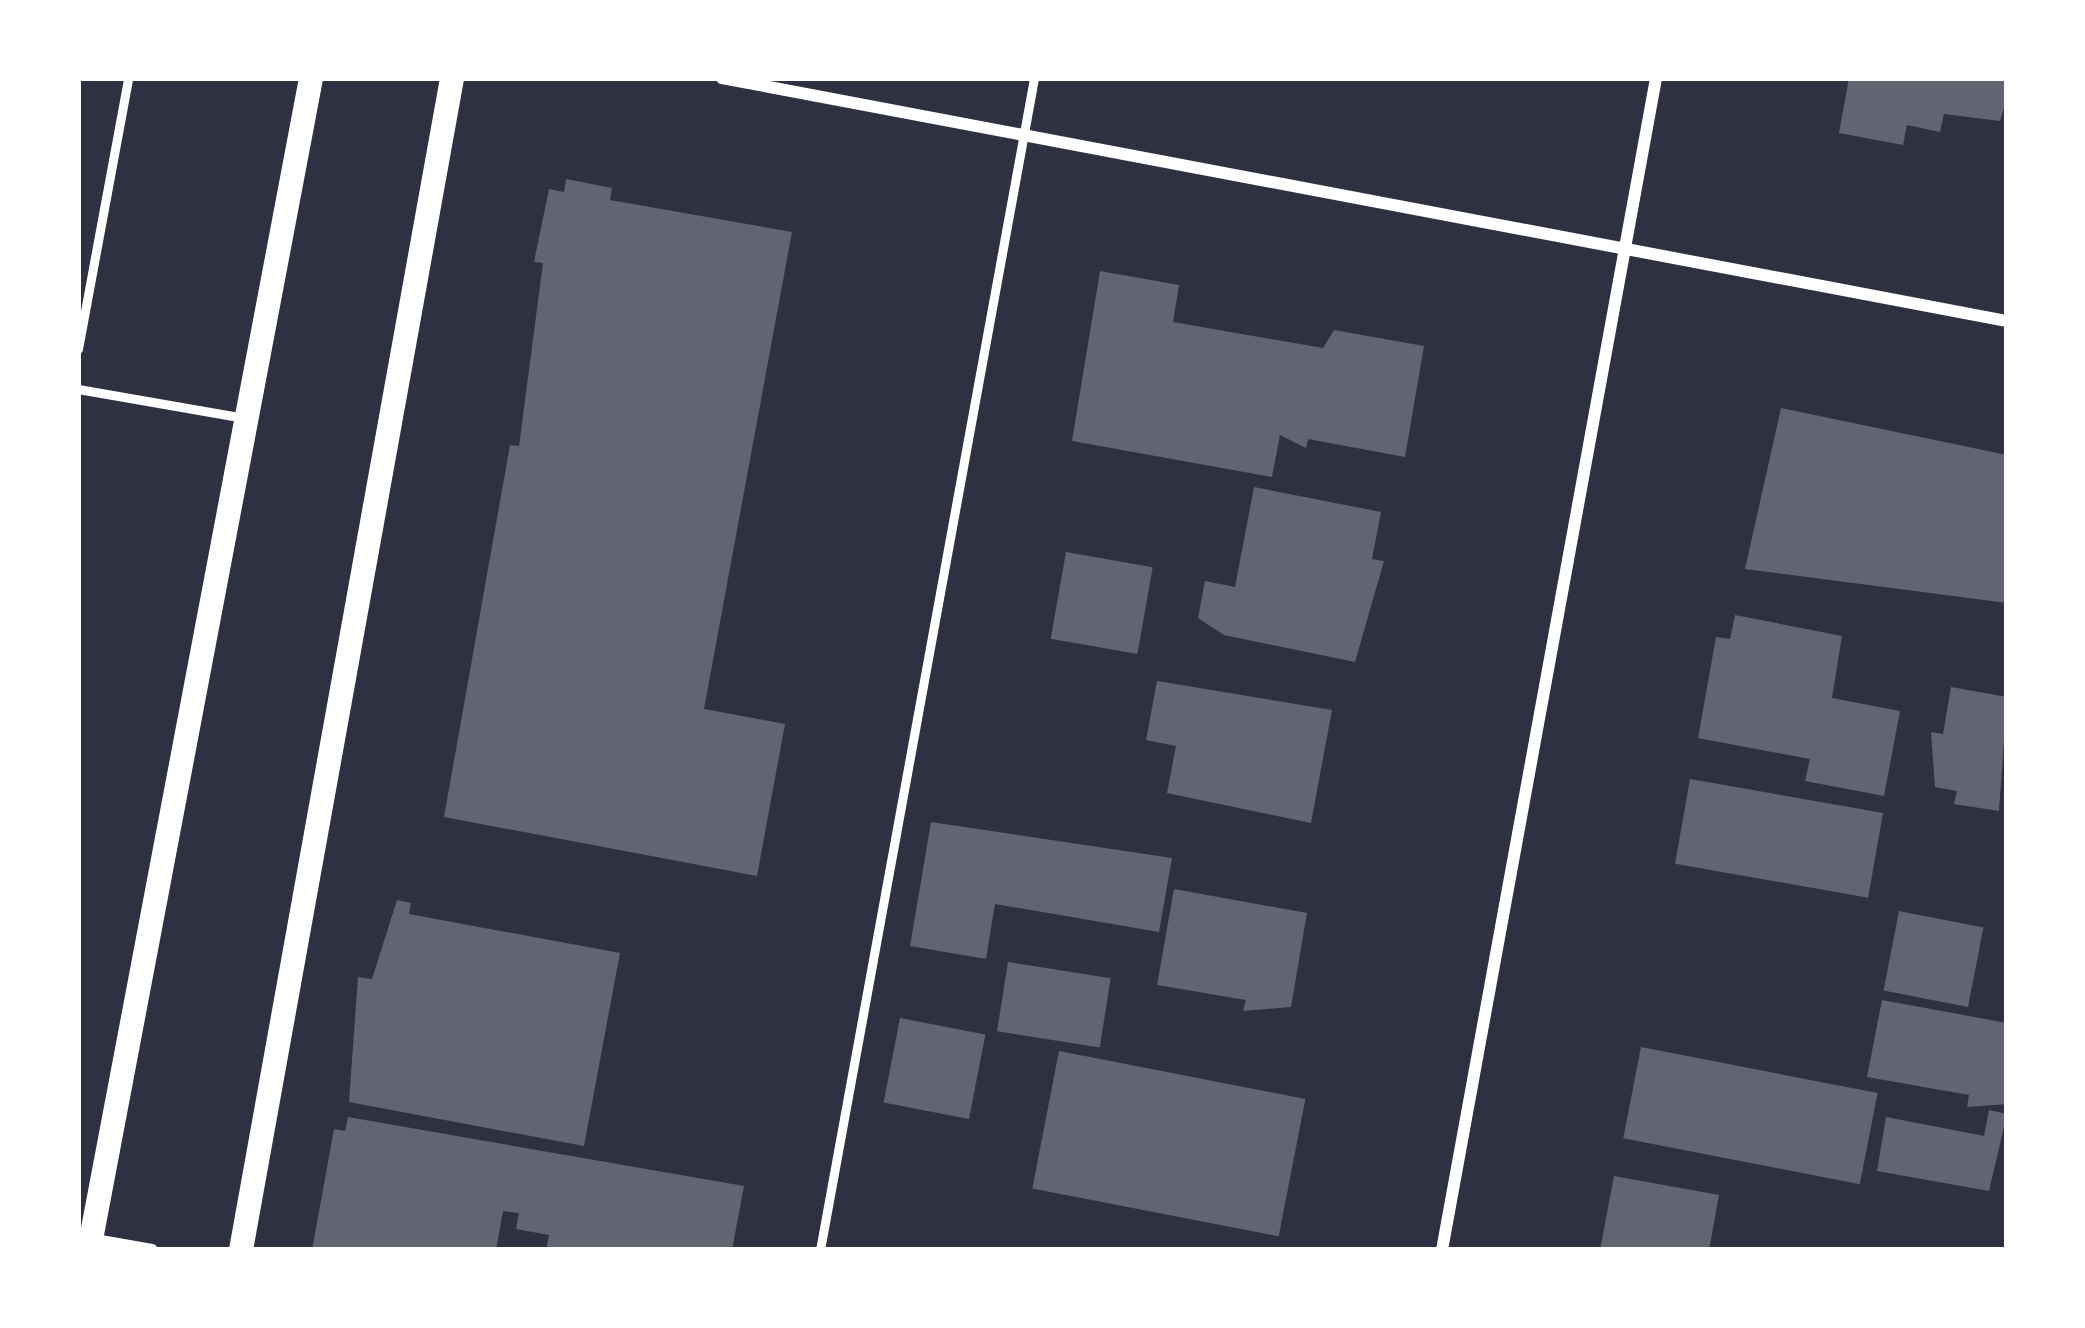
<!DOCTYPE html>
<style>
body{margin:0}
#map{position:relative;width:2085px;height:1328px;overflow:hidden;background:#2d3142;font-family:Quicksand,sans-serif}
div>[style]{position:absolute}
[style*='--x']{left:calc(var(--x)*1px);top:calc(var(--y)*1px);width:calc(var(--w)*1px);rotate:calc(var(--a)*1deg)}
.building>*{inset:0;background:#626471;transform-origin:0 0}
.service>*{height:9px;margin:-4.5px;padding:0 4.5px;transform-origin:4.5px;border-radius:4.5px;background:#fff}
.minor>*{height:12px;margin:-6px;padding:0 6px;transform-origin:6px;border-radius:6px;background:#fff}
.secondary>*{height:24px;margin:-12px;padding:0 12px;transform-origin:12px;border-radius:12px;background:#fff}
span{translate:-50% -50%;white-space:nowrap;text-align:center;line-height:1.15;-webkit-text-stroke:10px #fff;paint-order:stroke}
.frame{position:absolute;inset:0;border:81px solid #fff;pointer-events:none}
</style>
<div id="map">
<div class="building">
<i style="clip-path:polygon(1849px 78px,2007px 78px,2007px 98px,2000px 121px,1944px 114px,1940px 132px,1907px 125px,1903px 145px,1839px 133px)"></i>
<i style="clip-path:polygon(566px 179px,612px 188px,610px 200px,792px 232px,704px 709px,785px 724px,757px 876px,444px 817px,510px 445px,519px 446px,543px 263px,534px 262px,549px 189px,564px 192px)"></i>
<i style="clip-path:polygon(1100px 271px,1179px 285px,1173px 322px,1323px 348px,1334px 330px,1424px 346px,1405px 457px,1308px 439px,1306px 448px,1280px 435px,1272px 477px,1072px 441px)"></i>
<i style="clip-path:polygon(1781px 408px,2007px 455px,2007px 603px,1745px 569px)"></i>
<i style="clip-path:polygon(1254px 487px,1381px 512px,1372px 559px,1384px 561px,1355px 662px,1224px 635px,1198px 618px,1205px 581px,1235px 587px)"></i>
<i style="left:1066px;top:552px;width:88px;height:88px;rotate:10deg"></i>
<i style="clip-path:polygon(1735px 615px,1842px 636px,1832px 698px,1900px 711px,1884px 796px,1805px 781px,1810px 759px,1698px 738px,1716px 637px,1730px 639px)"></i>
<i style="clip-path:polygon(1157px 681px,1332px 710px,1311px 823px,1167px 793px,1176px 746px,1146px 740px)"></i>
<i style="clip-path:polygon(1951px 687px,2007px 697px,1999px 811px,1954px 804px,1957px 791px,1935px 787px,1931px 732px,1943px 734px)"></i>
<i style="left:1690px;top:779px;width:196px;height:86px;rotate:10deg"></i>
<i style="clip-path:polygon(931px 822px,1172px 858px,1159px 932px,995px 904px,986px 959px,910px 946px)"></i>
<i style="clip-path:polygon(1174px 889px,1307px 913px,1291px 1007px,1243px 1011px,1246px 1000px,1157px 985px)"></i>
<i style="clip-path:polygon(397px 900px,411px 903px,409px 914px,620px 953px,584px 1146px,349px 1102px,358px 977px,372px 979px)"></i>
<i style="left:1899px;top:911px;width:86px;height:81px;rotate:11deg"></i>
<i style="left:1008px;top:962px;width:104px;height:70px;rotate:9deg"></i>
<i style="clip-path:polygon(1882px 1000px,2007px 1023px,2007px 1104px,1967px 1107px,1969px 1095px,1867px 1077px)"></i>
<i style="left:900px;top:1018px;width:87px;height:86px;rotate:11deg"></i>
<i style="left:1641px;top:1047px;width:241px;height:93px;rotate:11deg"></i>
<i style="left:1059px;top:1051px;width:251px;height:140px;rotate:11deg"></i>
<i style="clip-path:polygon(1989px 1110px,2007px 1114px,1989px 1191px,1877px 1171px,1886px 1117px,1984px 1136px)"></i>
<i style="clip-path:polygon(348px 1117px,744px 1186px,732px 1250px,546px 1250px,549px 1235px,516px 1229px,519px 1213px,503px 1211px,496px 1250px,312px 1250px,334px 1129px,345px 1131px)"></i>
<i style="clip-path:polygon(1614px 1176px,1719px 1195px,1709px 1250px,1600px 1250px)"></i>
</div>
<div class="service">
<i style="--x:78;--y:349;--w:276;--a:-79.5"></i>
<i style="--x:78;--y:389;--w:169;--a:9.9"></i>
<i style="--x:820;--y:1250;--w:1191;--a:-79.65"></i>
</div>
<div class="minor">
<i style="--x:722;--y:78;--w:1308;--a:10.71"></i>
<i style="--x:78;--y:1237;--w:75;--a:10"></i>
<i style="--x:1442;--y:1250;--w:1191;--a:-79.65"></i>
</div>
<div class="secondary">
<i style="--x:89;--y:1250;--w:1193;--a:-79.27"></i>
<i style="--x:241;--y:1250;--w:1191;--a:-79.79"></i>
</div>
<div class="frame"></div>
</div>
